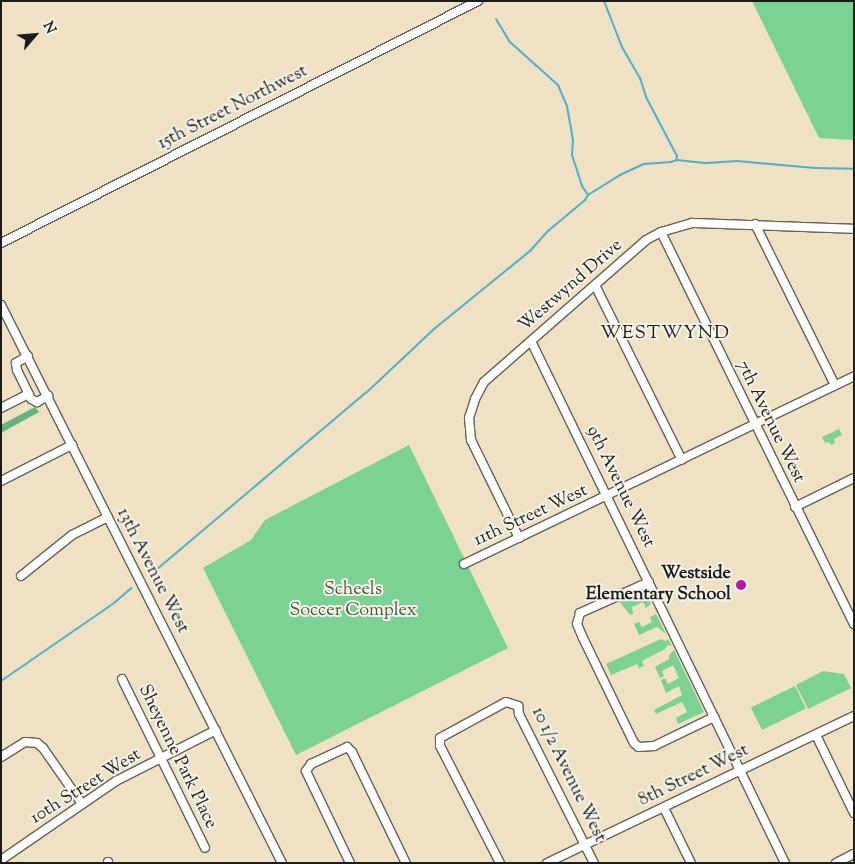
<!DOCTYPE html>
<style>
body{margin:0}
#map{position:relative;width:855px;height:864px;overflow:hidden;background:#efe1c4;font-family:"Sorts Mill Goudy",serif}
div>[style]{position:absolute}
[style*='--x']{left:calc(var(--x)*1px);top:calc(var(--y)*1px);width:calc(var(--w)*1px);rotate:calc(var(--a)*1deg)}
.green>*{inset:0;background:#7cd295;transform-origin:0 0}
.forest>*{inset:0;background:#65b47e}
.stream>*{height:2px;margin:-1px;padding:0 1px;transform-origin:1px;border-radius:1px;background:#4eb0cd}
.roads{filter:drop-shadow(1px 0 #666157) drop-shadow(-1px 0 #666157) drop-shadow(0 1px #666157) drop-shadow(0 -1px #666157)}
.minor>*{height:8px;margin:-4px;padding:0 4px;transform-origin:4px;border-radius:4px;background:#fff}
.dots>*{width:14px;height:14px;translate:-50% -50%;box-sizing:border-box;border:2px solid #f7f3e8;border-radius:50%}
span{translate:-50% -50%;white-space:nowrap;text-align:center;line-height:1.15;-webkit-text-stroke:4px #f7f3e8;paint-order:stroke}
.street-label{font-size:18px;color:#1c1c1c}
.poi-label{font-size:18px;color:#1c1c1c;font-weight:700}
.right{translate:-100% -50%;text-align:right}
.park-label{font-size:18px;color:#3e5c46}
.neighbourhood-label{font-size:19px;color:#1c1c1c;letter-spacing:1px}
.frame{position:absolute;inset:0;border:2px solid #1c1c1c;pointer-events:none}
.north{position:absolute;left:10px;top:10px;width:50px;height:50px;-webkit-text-stroke:4px #f7f3e8;paint-order:stroke;rotate:63deg;font-size:14px;font-weight:700;line-height:20px;text-align:center;color:#1c1c1c}
.north::after{content:'';display:block;margin:auto;width:18px;height:22px;background:#1c1c1c;clip-path:polygon(50% 0,100% 100%,50% 72%,0 100%)}
</style>
<div id="map">
<div class="green">
<i style="clip-path:polygon(752px 1px,854px 1px,854px 140px,819px 138px)"></i>
<i style="clip-path:polygon(839px 429px,842px 435px,834px 439px,835px 443px,831px 445px,829px 442px,825px 443px,822px 437px)"></i>
<i style="clip-path:polygon(409px 445px,508px 648px,296px 755px,203px 568px,251px 540px,265px 520px)"></i>
<i style="clip-path:polygon(644px 590px,651px 604px,646px 608px,643px 602px,632px 607px,633px 614px,630px 615px,619px 601px)"></i>
<i style="clip-path:polygon(656px 614px,666px 634px,657px 627px,639px 635px,634px 624px,639px 622px,642px 627px,652px 622px,650px 617px)"></i>
<i style="clip-path:polygon(661px 639px,666px 641px,668px 639px,672px 646px,668px 645px,665px 649px,642px 661px,644px 666px,639px 668px,637px 664px,611px 675px,606px 664px)"></i>
<i style="clip-path:polygon(674px 650px,704px 712px,678px 724px,676px 718px,687px 712px,682px 702px,656px 714px,654px 710px,682px 695px,679px 686px,666px 693px,661px 680px,665px 678px,668px 684px,679px 678px,673px 665px,662px 671px,664px 676px,660px 678px,655px 667px,669px 659px,669px 655px)"></i>
<i style="clip-path:polygon(823px 671px,844px 674px,851px 688px,808px 709px,796px 685px)"></i>
<i style="left:795px;top:686px;width:25px;height:49px;rotate:64deg"></i>
</div>
<div class="forest">
<i style="clip-path:polygon(35px 407px,39px 412px,1px 433px,1px 425px)"></i>
</div>
<div class="stream">
<i style="--x:604;--y:1;--w:49;--a:68.6"></i>
<i style="--x:622;--y:47;--w:36;--a:60"></i>
<i style="--x:640;--y:78;--w:20;--a:72"></i>
<i style="--x:646;--y:97;--w:67;--a:62.3"></i>
<i style="--x:677;--y:156;--w:4;--a:104"></i>
<i style="--x:496;--y:19;--w:27;--a:59"></i>
<i style="--x:510;--y:42;--w:64;--a:41.9"></i>
<i style="--x:558;--y:85;--w:23;--a:67"></i>
<i style="--x:567;--y:106;--w:35;--a:80"></i>
<i style="--x:573;--y:140;--w:15;--a:94"></i>
<i style="--x:572;--y:155;--w:33;--a:72"></i>
<i style="--x:582;--y:186;--w:11;--a:56"></i>
<i style="--x:156;--y:570;--w:276;--a:-40.2"></i>
<i style="--x:367;--y:392;--w:92;--a:-43.2"></i>
<i style="--x:434;--y:329;--w:124;--a:-39.1"></i>
<i style="--x:530;--y:251;--w:27;--a:-48"></i>
<i style="--x:548;--y:231;--w:48;--a:-40"></i>
<i style="--x:585;--y:200;--w:6;--a:-59"></i>
<i style="--x:588;--y:195;--w:38;--a:-32"></i>
<i style="--x:620;--y:175;--w:26;--a:-25"></i>
<i style="--x:644;--y:164;--w:27;--a:-4"></i>
<i style="--x:671;--y:162;--w:6;--a:-18"></i>
<i style="--x:677;--y:160;--w:30;--a:6"></i>
<i style="--x:707;--y:163;--w:30;--a:-4"></i>
<i style="--x:737;--y:161;--w:78;--a:5.1"></i>
<i style="--x:815;--y:168;--w:39;--a:1"></i>
<i style="--x:1;--y:681;--w:137;--a:-34.6"></i>
<i style="--x:114;--y:603;--w:23;--a:-41"></i>
</div>
<div class="roads">
<div class="minor">
<i style="--x:755;--y:224;--w:180;--a:63.6"></i>
<i style="--x:661;--y:232;--w:437;--a:63.8"></i>
<i style="--x:1;--y:243;--w:535;--a:-26.9"></i>
<i style="--x:595;--y:285;--w:195;--a:63.6"></i>
<i style="--x:1;--y:305;--w:625;--a:63.27"></i>
<i style="--x:531;--y:341;--w:581;--a:64.05"></i>
<i style="--x:28;--y:356;--w:14;--a:150"></i>
<i style="--x:16;--y:363;--w:7;--a:82"></i>
<i style="--x:17;--y:370;--w:32;--a:64"></i>
<i style="--x:31;--y:399;--w:7;--a:27"></i>
<i style="--x:37;--y:402;--w:13;--a:-29"></i>
<i style="--x:1;--y:408;--w:31;--a:-27"></i>
<i style="--x:1;--y:481;--w:80;--a:-26.9"></i>
<i style="--x:795;--y:507;--w:66;--a:-26.2"></i>
<i style="--x:519;--y:538;--w:109;--a:-116.1"></i>
<i style="--x:471;--y:440;--w:22;--a:-95"></i>
<i style="--x:469;--y:418;--w:20;--a:-72"></i>
<i style="--x:475;--y:399;--w:19;--a:-62"></i>
<i style="--x:484;--y:382;--w:215;--a:-41.2"></i>
<i style="--x:646;--y:240;--w:17;--a:-28"></i>
<i style="--x:661;--y:232;--w:32;--a:-16"></i>
<i style="--x:692;--y:223;--w:162;--a:2.1"></i>
<i style="--x:464;--y:564;--w:433;--a:-25.7"></i>
<i style="--x:21;--y:576;--w:65;--a:-38.8"></i>
<i style="--x:72;--y:535;--w:40;--a:-26.6"></i>
<i style="--x:649;--y:582;--w:76;--a:155.8"></i>
<i style="--x:580;--y:613;--w:11;--a:105"></i>
<i style="--x:577;--y:624;--w:15;--a:67"></i>
<i style="--x:583;--y:638;--w:117;--a:64.1"></i>
<i style="--x:634;--y:743;--w:6;--a:39"></i>
<i style="--x:639;--y:747;--w:15;--a:-4"></i>
<i style="--x:654;--y:746;--w:67;--a:-25.8"></i>
<i style="--x:122;--y:679;--w:188;--a:63.8"></i>
<i style="--x:816;--y:735;--w:87;--a:64"></i>
<i style="--x:1;--y:757;--w:28;--a:-32"></i>
<i style="--x:25;--y:742;--w:12;--a:5"></i>
<i style="--x:37;--y:743;--w:8;--a:40"></i>
<i style="--x:43;--y:748;--w:68;--a:55.1"></i>
<i style="--x:664;--y:808;--w:61;--a:63.9"></i>
<i style="--x:1;--y:860;--w:140;--a:-34.5"></i>
<i style="--x:116;--y:781;--w:112;--a:-27"></i>
<i style="--x:108;--y:862;--w:1;--a:90"></i>
<i style="--x:350;--y:863;--w:102;--a:-115.6"></i>
<i style="--x:306;--y:771;--w:9;--a:-54"></i>
<i style="--x:311;--y:764;--w:40;--a:-25"></i>
<i style="--x:347;--y:747;--w:7;--a:45"></i>
<i style="--x:352;--y:752;--w:123;--a:64.1"></i>
<i style="--x:500;--y:863;--w:131;--a:-117.1"></i>
<i style="--x:440;--y:746;--w:8;--a:-90"></i>
<i style="--x:440;--y:738;--w:75;--a:-28.6"></i>
<i style="--x:506;--y:702;--w:13;--a:18"></i>
<i style="--x:518;--y:706;--w:8;--a:83"></i>
<i style="--x:519;--y:714;--w:167;--a:63.3"></i>
<i style="--x:547;--y:863;--w:340;--a:-25.6"></i>
<i style="--x:836;--y:863;--w:20;--a:-27"></i>
</div>
</div>
<div class="dots">
<i style="left:741px;top:585px;background:#b5179e"></i>
</div>
<div class="street-label">
<span style="left:233px;top:108px;rotate:-27deg">15th Street Northwest</span>
<span style="left:571px;top:286px;rotate:-41deg">Westwynd Drive</span>
<span style="left:770px;top:422px;rotate:64deg">7th Avenue West</span>
<span style="left:620px;top:487px;rotate:64deg">9th Avenue West</span>
<span style="left:531px;top:516px;rotate:-25deg">11th Street West</span>
<span style="left:152px;top:571px;rotate:63deg">13th Avenue West</span>
<span style="left:177px;top:757px;rotate:64deg">Sheyenne Park Place</span>
<span style="left:568px;top:775px;rotate:64deg">10 1/2 Avenue West</span>
<span style="left:694px;top:776px;rotate:-26deg">8th Street West</span>
<span style="left:86px;top:787px;rotate:-32deg">10th Street West</span>
</div>
<div class="poi-label">
<span class="right" style="left:731px;top:585px">Westside<br>Elementary School</span>
</div>
<div class="park-label">
<span style="left:353px;top:601px">Scheels<br>Soccer Complex</span>
</div>
<div class="neighbourhood-label">
<span style="left:665px;top:334px">WESTWYND</span>
</div>
<div class="frame"></div>
<div class="north">N</div>
</div>
